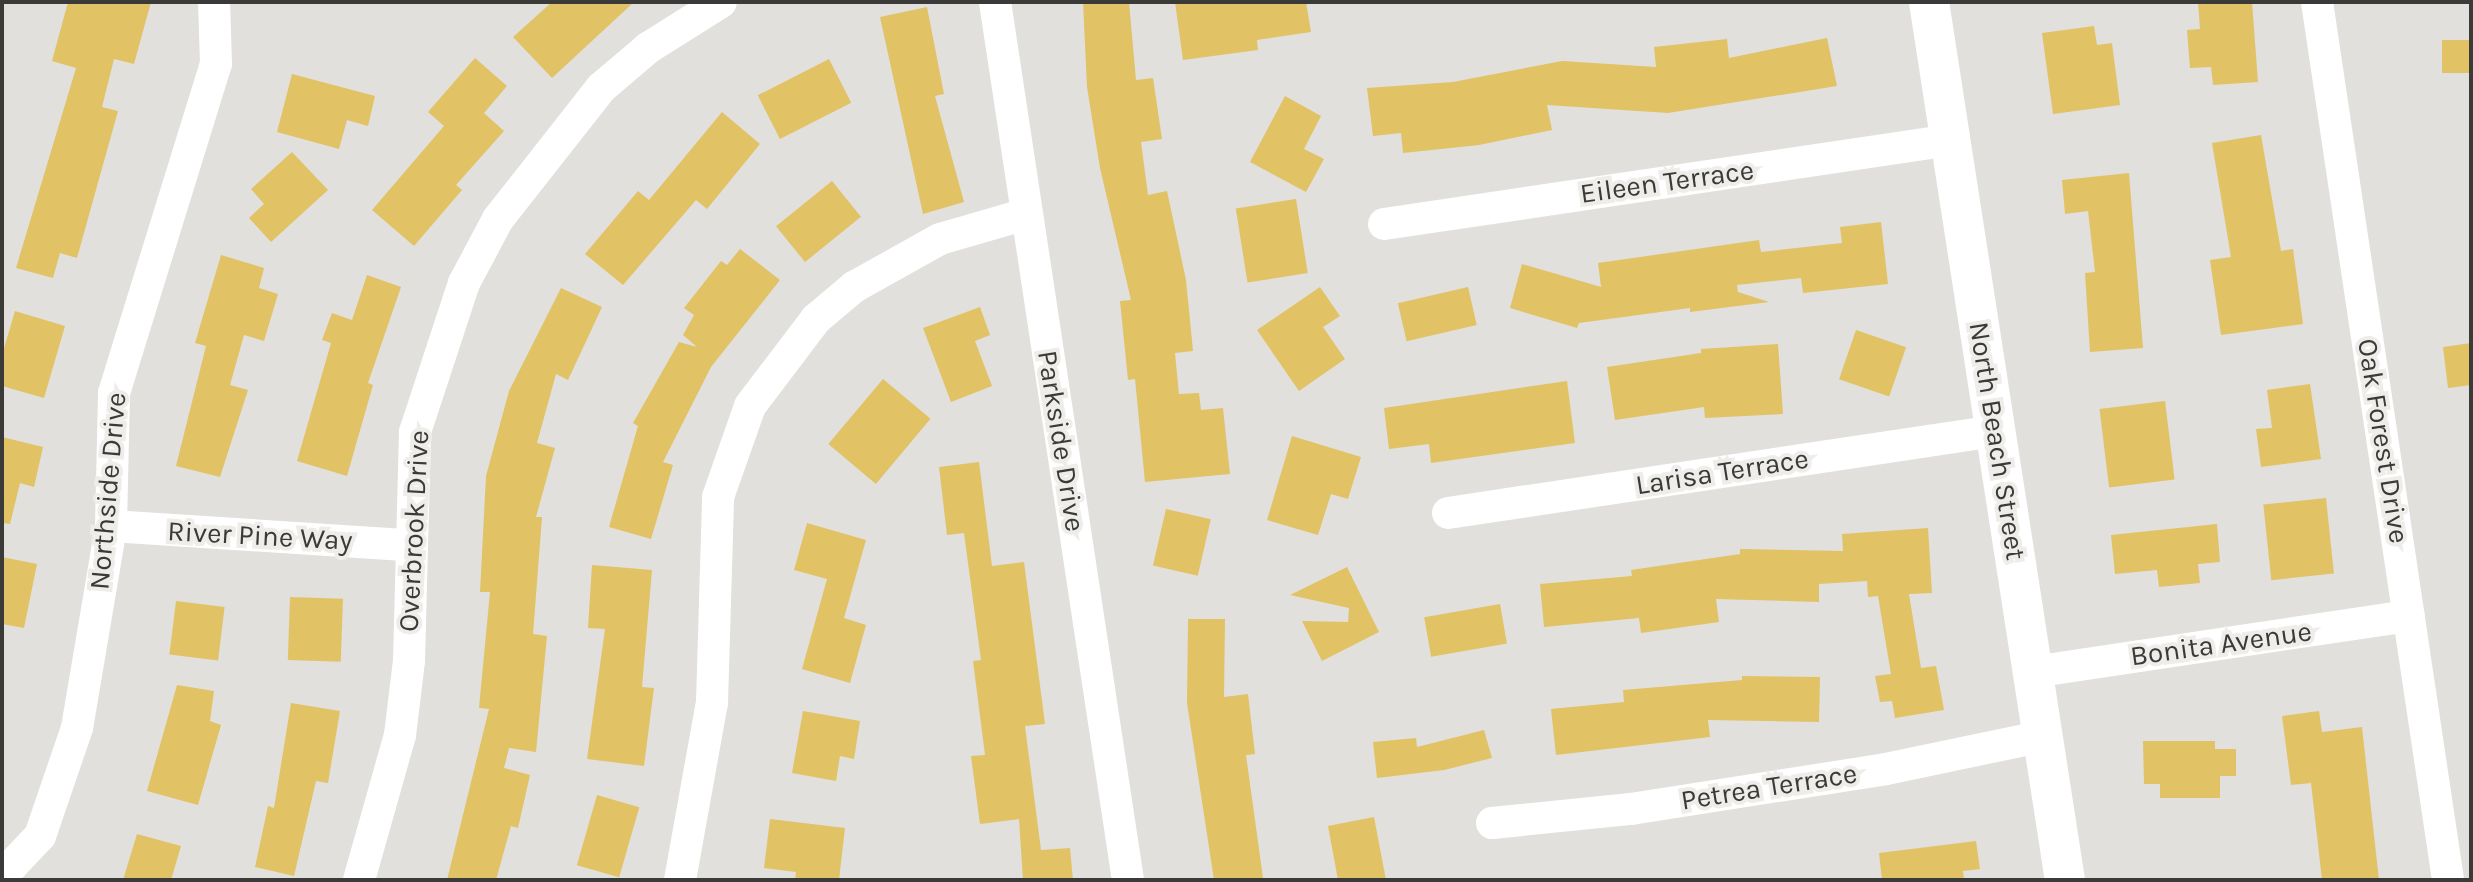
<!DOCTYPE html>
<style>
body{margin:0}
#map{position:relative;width:2473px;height:882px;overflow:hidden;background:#e1e0dc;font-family:Karla,sans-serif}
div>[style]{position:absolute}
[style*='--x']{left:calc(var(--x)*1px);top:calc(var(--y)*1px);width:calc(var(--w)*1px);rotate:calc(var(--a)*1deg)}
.building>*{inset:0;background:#e1c265;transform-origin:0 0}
.minor>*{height:32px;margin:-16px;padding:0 16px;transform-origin:16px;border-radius:16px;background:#fff}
.tertiary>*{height:40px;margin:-20px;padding:0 20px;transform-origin:20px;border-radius:20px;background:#fff}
span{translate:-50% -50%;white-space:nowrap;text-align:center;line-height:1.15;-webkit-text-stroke:8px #eeedea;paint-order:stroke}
.street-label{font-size:28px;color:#3a3a38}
.frame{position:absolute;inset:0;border:4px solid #3a3a38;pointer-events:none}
</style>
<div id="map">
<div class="building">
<i style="clip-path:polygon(68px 2px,151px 2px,134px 64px,114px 59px,102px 107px,118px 111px,77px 258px,60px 253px,53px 278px,16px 268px,76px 68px,52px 61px)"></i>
<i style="clip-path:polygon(552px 2px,634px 2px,552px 78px,513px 37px)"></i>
<i style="clip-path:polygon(1083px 2px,1129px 2px,1136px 80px,1153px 78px,1162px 139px,1141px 142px,1148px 195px,1167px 191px,1186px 280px,1193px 351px,1175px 353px,1179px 394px,1199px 393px,1201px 410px,1223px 408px,1230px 474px,1145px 482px,1135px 379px,1128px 380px,1120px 301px,1131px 300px,1100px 168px,1087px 87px)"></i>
<i style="clip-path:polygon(1175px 2px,1306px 2px,1311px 32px,1257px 40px,1258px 50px,1183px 60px)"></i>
<i style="clip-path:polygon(2198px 2px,2252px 2px,2258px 82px,2213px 85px,2211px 67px,2190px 68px,2187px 30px,2200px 29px)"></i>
<i style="clip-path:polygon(927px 7px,944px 94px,935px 96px,964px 202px,923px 214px,880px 17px)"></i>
<i style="clip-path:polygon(2094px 26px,2097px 45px,2112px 43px,2120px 105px,2053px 114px,2042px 33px)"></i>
<i style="clip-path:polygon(1827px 38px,1837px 86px,1668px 113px,1547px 105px,1552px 130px,1479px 145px,1403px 153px,1401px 133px,1373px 136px,1367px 88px,1453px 82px,1562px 61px,1656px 67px,1654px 47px,1727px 39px,1729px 58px)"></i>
<i style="left:2471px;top:40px;width:33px;height:29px;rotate:90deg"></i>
<i style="clip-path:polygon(475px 58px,507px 86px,484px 113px,504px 131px,456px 185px,462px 190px,414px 246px,372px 210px,444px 126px,428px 112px)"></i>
<i style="left:829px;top:59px;width:49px;height:80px;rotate:63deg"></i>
<i style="clip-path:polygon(292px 74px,375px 96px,368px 126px,347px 120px,339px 149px,277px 132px)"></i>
<i style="clip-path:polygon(1285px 96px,1321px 116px,1304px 149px,1324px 159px,1306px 192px,1250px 162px)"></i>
<i style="clip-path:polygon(722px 112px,760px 144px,707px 209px,696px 200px,623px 285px,585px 254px,638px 191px,649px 200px)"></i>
<i style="clip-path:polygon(2261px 135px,2281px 251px,2293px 249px,2303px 324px,2221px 335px,2210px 260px,2231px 257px,2212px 143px)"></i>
<i style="clip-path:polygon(292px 152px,328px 190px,271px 242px,249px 218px,264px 204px,251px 189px)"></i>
<i style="clip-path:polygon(2129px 173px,2143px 348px,2090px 352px,2085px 273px,2095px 272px,2088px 211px,2065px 214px,2062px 180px)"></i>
<i style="left:832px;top:181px;width:46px;height:72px;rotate:51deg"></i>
<i style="left:1296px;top:199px;width:75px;height:61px;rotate:81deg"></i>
<i style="clip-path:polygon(1881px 222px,1888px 284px,1803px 293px,1801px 278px,1737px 285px,1738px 292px,1769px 302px,1690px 312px,1690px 308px,1579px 323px,1577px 328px,1510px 308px,1522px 264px,1601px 287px,1598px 263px,1759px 240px,1761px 252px,1842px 243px,1840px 227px)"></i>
<i style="clip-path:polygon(740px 249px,780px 280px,711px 367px,663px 462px,673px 465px,651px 539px,609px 527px,638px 426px,633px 423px,679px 342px,697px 347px,683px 335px,694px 315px,684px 308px,721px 261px,727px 265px)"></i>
<i style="clip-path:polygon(221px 255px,264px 268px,259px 288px,278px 294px,264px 341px,244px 335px,230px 385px,248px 390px,220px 477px,176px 466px,206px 346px,195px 343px)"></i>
<i style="clip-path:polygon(367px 275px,401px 287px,368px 383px,373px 385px,347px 476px,297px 461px,331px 343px,322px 340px,332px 313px,352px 320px)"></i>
<i style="clip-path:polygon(1320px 287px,1340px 316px,1323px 327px,1345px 359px,1299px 391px,1257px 330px)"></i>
<i style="left:1468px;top:287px;width:39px;height:72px;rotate:77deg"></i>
<i style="clip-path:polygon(561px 288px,602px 307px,568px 380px,556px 374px,537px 443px,555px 448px,536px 517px,542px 517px,533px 634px,547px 636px,536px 752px,509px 748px,504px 768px,530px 775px,518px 828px,511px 826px,496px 880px,447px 880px,489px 709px,479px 708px,490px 592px,480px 592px,486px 476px,509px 391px)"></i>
<i style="clip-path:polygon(980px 307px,990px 335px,975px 341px,992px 386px,951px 402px,923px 328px)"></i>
<i style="clip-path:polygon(15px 311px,65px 326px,44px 398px,2px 386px,2px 355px)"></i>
<i style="left:1856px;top:330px;width:53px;height:52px;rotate:19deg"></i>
<i style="clip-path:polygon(2471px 343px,2471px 385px,2448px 388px,2443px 347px)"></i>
<i style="clip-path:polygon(1778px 344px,1783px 414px,1705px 418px,1704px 407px,1615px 420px,1607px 367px,1701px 353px,1701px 349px)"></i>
<i style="left:883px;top:379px;width:62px;height:85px;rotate:40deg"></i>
<i style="clip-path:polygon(1567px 381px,1575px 443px,1431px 463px,1429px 444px,1389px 449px,1384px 408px)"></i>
<i style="clip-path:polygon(2310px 384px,2321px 459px,2261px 467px,2256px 429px,2272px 428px,2267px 390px)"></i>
<i style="left:2165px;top:401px;width:79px;height:66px;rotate:83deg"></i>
<i style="clip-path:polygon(1292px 436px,1361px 457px,1348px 499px,1331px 494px,1318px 535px,1267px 520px)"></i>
<i style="clip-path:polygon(2px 437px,43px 447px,34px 487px,20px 483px,10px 524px,2px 523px)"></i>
<i style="clip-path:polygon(979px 462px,992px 566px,1024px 562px,1045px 724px,1025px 726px,1041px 850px,1070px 848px,1073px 880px,1023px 880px,1019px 819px,980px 824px,971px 756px,985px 755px,973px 661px,981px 660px,964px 533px,947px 535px,939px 467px)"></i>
<i style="left:2326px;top:498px;width:76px;height:63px;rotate:84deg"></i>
<i style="left:1166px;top:509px;width:46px;height:58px;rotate:13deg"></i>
<i style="clip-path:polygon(807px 523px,866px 540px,844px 618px,866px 625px,850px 683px,802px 669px,827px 579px,794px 570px)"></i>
<i style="clip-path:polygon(2217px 524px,2220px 562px,2198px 564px,2200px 583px,2159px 587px,2157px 570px,2115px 574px,2111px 535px)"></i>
<i style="clip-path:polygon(1928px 528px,1932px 593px,1909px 594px,1921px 668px,1936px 666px,1944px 710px,1895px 718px,1892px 701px,1880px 702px,1875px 676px,1891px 674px,1878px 596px,1868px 597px,1867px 581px,1819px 584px,1819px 602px,1716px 599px,1719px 622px,1641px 633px,1639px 618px,1544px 627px,1540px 584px,1632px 576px,1631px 570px,1740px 554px,1740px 549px,1843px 551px,1842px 534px)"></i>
<i style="clip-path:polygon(2px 557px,37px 564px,24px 628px,2px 624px)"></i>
<i style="clip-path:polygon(592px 565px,652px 570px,642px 687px,654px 688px,644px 766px,587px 759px,605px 629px,588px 628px)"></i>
<i style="clip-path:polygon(1347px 567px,1379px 632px,1322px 661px,1302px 621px,1348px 622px,1349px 608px,1290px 595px)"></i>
<i style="left:290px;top:597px;width:53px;height:63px;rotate:2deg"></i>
<i style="left:176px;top:601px;width:49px;height:54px;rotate:7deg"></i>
<i style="left:1500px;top:604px;width:40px;height:77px;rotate:80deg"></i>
<i style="clip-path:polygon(1188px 619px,1225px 619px,1224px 697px,1248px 694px,1255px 754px,1246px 755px,1263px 878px,1214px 880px,1187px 703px)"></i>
<i style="clip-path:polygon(1742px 676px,1820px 677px,1819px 722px,1708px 720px,1710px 737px,1556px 755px,1551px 709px,1624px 702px,1623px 690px,1742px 680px)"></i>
<i style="clip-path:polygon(177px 685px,214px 691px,210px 721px,221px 725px,198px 805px,147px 791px)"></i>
<i style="clip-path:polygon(291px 703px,340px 711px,328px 783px,316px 781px,294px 876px,255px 867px,268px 806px,274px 808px)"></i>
<i style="clip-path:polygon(803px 711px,860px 721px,854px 759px,840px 756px,836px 781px,792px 773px)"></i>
<i style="clip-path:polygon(2319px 711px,2322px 732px,2362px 727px,2379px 880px,2322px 880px,2311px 783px,2291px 785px,2282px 716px)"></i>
<i style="clip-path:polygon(1484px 730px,1492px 758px,1444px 770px,1377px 778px,1373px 742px,1416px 738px,1417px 747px)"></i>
<i style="clip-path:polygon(2143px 741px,2215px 741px,2215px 749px,2236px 749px,2236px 776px,2220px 776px,2220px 798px,2160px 798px,2160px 784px,2144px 784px)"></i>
<i style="left:597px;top:795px;width:44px;height:73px;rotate:16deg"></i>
<i style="clip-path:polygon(1374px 817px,1386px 880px,1338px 880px,1328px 826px)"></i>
<i style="clip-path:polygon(770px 819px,845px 828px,839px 880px,795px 880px,796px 872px,764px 868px)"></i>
<i style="clip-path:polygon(137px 834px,181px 846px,171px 880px,123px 880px)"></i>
<i style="clip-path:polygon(1976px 841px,1980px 869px,1963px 871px,1964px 880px,1882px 880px,1879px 853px)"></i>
</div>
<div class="minor">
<i style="--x:995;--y:2;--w:888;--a:81.39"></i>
<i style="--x:2317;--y:2;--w:888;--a:81.51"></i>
<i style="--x:1384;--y:224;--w:573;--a:-8.43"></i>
<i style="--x:1448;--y:513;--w:553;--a:-8.53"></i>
<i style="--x:111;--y:526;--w:298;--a:3.7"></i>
<i style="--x:2033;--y:672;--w:380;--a:-8.5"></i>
<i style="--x:1492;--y:823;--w:140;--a:-5.8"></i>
<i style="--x:1631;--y:809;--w:258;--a:-8.9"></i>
<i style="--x:1886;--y:769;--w:161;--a:-11.8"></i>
<i style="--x:2;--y:876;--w:55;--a:-46.5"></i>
<i style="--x:40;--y:836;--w:114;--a:-71.1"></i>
<i style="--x:77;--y:728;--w:205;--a:-80.4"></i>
<i style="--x:111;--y:526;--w:133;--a:-88.7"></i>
<i style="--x:114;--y:393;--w:344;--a:-72.8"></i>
<i style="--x:216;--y:64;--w:62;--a:-91.8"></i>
<i style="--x:359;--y:880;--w:151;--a:-74.2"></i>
<i style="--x:400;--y:735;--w:75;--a:-83.1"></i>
<i style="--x:409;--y:661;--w:229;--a:-88.5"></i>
<i style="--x:415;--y:432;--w:157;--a:-71.8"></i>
<i style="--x:464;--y:283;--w:72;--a:-62"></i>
<i style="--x:498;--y:219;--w:167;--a:-51.8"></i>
<i style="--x:601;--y:88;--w:62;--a:-40.4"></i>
<i style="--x:648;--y:48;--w:86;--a:-32.2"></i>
<i style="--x:680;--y:880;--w:180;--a:-79.8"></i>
<i style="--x:712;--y:703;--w:206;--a:-88.3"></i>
<i style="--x:718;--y:497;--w:96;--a:-70.6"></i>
<i style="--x:750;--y:406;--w:109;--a:-52.8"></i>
<i style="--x:816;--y:319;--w:50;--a:-40.1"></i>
<i style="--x:854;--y:287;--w:98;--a:-29.2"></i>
<i style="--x:940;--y:239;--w:90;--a:-16.2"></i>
</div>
<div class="tertiary">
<i style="--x:1929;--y:2;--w:888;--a:81.2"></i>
</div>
<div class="street-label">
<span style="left:1667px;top:182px;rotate:-8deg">Eileen Terrace</span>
<span style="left:1061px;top:441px;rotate:81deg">Parkside Drive</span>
<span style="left:1997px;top:441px;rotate:81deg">North Beach Street</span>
<span style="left:2383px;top:441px;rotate:81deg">Oak Forest Drive</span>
<span style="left:1722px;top:472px;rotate:-9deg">Larisa Terrace</span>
<span style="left:108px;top:491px;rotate:-85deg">Northside Drive</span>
<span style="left:414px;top:531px;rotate:-87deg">Overbrook Drive</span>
<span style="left:260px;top:536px;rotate:3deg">River Pine Way</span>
<span style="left:2221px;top:644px;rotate:-8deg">Bonita Avenue</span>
<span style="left:1769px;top:787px;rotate:-9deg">Petrea Terrace</span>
</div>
<div class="frame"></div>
</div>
